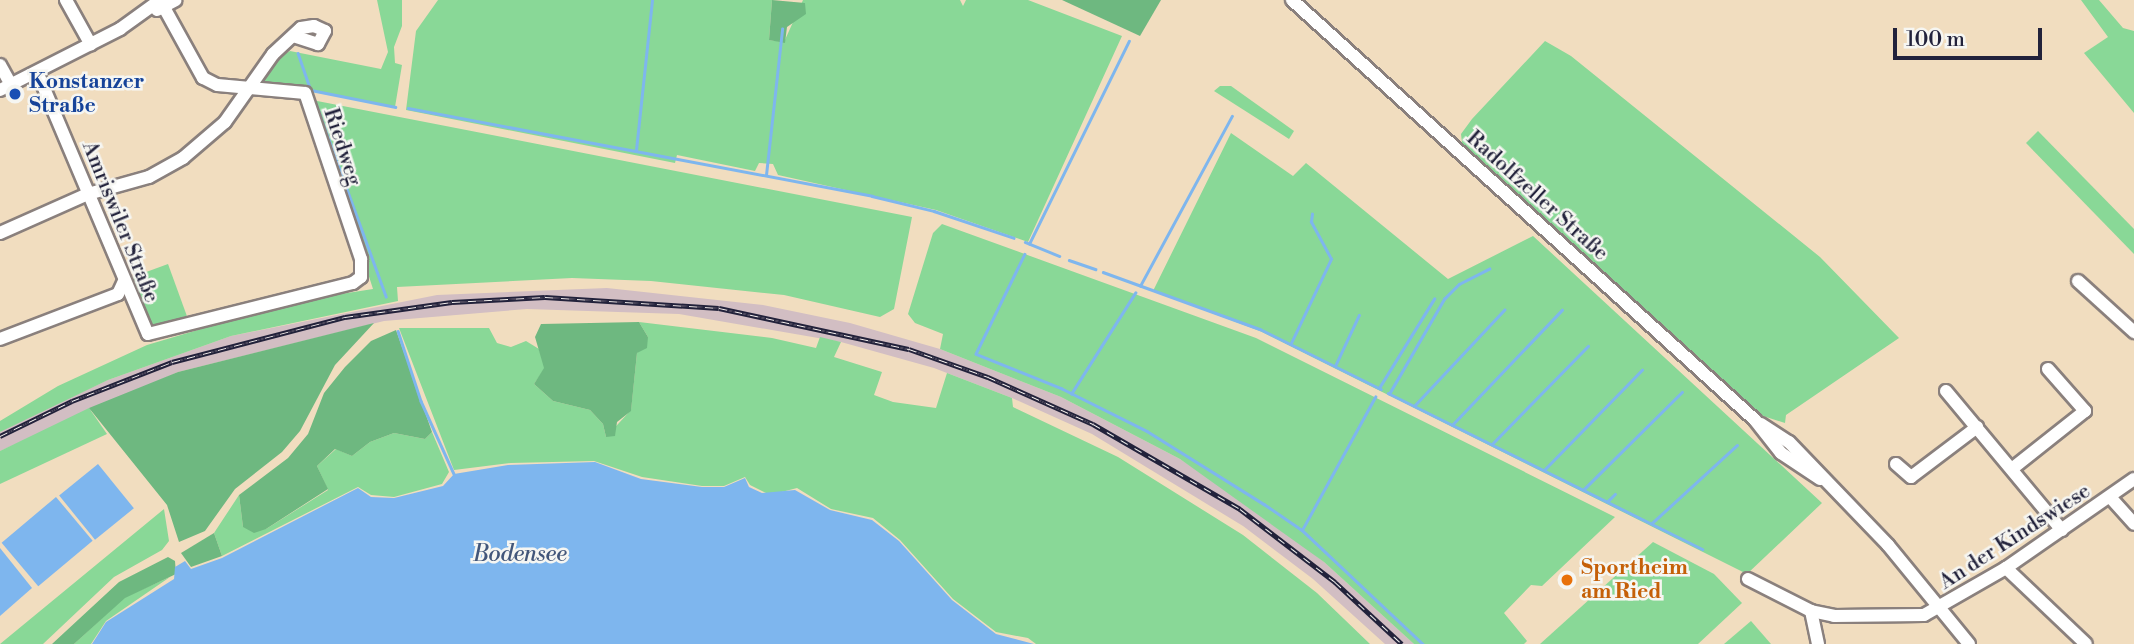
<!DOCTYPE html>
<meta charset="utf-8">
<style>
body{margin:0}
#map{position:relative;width:2134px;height:644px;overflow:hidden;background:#f1ddbf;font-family:"Libre Bodoni",serif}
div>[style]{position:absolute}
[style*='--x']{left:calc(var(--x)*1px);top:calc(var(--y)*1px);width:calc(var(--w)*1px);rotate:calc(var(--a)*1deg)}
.industrial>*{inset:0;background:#d2bec3}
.green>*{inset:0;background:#89d897;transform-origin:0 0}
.forest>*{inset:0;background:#6eb880}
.water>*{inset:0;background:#7eb6ee;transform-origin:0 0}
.stream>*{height:2.5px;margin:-1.25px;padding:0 1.25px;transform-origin:1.25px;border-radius:1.25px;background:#7eb6ee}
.roads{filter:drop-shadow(2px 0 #8a807d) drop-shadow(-2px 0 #8a807d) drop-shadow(0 2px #8a807d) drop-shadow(0 -2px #8a807d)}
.minor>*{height:12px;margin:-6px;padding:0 6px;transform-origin:6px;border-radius:6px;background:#fff}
.rail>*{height:5px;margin-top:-2.5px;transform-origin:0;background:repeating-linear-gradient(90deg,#f6f6f2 0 8px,#22223b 0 16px);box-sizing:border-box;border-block:2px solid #22223b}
.dots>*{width:19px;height:19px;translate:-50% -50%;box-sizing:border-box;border:4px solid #f6f6f2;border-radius:50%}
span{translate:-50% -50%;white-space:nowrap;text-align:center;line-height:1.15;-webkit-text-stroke:5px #f6f6f2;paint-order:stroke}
.transit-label{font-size:21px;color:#164399;font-weight:700}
.left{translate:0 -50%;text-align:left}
.street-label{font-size:21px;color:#22223b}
.food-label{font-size:21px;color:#c56008;font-weight:700}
.water-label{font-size:23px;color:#42567a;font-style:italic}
.scale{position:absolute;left:1893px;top:28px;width:149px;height:32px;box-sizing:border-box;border:4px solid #22223b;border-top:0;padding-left:9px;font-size:21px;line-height:24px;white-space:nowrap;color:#22223b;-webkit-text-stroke:5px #f6f6f2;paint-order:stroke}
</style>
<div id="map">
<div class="industrial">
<i style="clip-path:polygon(607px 288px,763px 305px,850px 323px,940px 349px,1061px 397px,1180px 459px,1253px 507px,1324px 562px,1414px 644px,1385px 644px,1313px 579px,1243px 526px,1092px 434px,1012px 398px,934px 368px,841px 342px,679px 314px,527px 309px,384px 321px,178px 372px,0 451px,0 432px,16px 423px,108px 380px,231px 336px,437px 295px)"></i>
</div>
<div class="green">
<i style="clip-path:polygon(377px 0,402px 0,402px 26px,394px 47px,395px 63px,402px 65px,395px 107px,308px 91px,306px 86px,262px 83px,281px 56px,290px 51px,381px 69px,388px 52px)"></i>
<i style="clip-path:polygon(438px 0,772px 0,769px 40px,784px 42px,803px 0,960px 0,963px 6px,966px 0,1028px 0,1122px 36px,1028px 242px,936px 210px,778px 175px,773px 164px,759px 163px,755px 171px,677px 155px,675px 163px,406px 110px,416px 31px)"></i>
<i style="clip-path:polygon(2081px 0,2099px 0,2123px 28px,2134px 31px,2134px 113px,2084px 53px,2108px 37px)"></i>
<i style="clip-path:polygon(1545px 41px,1571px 56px,1820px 257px,1899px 338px,1786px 415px,1785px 423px,1763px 416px,1462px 143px,1461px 134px,1472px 119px)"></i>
<i style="clip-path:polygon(1220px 86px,1231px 86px,1294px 131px,1289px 139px,1214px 91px)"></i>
<i style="clip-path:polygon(312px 100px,912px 217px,894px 309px,880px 317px,784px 295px,651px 281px,572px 278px,397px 287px,398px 301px,231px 336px,108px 380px,0 432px,0 421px,58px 386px,147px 345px,296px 301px,373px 289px)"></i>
<i style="clip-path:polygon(2038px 131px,2134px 229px,2134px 254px,2026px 143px)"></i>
<i style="clip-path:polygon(1231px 133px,1293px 176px,1306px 163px,1448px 279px,1533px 236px,1822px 503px,1747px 574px,1260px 331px,1153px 291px)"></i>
<i style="clip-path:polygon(942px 224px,1256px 338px,1615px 517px,1542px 586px,1531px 585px,1504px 613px,1527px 641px,1524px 644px,1414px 644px,1324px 562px,1180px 459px,1061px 397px,940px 349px,943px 334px,915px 323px,908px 314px,933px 233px)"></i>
<i style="left:168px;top:264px;width:55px;height:37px;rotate:70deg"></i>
<i style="clip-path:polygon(639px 322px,772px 338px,816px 348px,820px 337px,841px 342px,834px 357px,882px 372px,874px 395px,893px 402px,936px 408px,947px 373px,1012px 398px,1013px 407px,1118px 457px,1243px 535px,1317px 593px,1370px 644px,1036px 644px,1028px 638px,996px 632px,953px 599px,900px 540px,873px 518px,831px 509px,797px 488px,770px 495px,750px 485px,745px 477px,724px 486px,702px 486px,642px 477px,594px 461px,511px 463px,454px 470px,399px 328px,489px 328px,497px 343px,511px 347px,526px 341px,539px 349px,545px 368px,534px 384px,553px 401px,590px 410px,603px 424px,606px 437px,631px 410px,637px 353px,648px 337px)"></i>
<i style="clip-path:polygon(89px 408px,107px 434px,0 484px,0 451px)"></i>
<i style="clip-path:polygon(432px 432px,449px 472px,442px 484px,394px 497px,371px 495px,358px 487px,222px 556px,214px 533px,239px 495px,243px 527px,266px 529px,328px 490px,317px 466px,336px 449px,352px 456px,370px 442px,394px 433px,425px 439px)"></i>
<i style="clip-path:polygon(164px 509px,169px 541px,162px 550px,114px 577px,43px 644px,0 644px)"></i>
<i style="clip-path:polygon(1653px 542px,1714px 574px,1742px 603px,1698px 644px,1540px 644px)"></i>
<i style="clip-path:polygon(170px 577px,106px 621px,91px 644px,74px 644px,125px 597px)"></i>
<i style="clip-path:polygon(1751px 621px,1771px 644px,1724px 644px)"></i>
</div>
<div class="forest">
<i style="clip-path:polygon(772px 0,805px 3px,806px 14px,787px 27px,785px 43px,769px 40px)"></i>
<i style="clip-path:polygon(1062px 0,1161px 0,1140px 36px)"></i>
<i style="clip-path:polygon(639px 322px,648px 337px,647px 348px,637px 353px,631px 411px,617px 422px,615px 436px,606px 437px,603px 424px,590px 410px,553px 401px,534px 384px,544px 368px,535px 337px,541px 324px)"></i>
<i style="clip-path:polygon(374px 323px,335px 365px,300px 431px,282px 452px,235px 489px,205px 531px,179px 542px,167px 505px,89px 408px,178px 372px)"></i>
<i style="clip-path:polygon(396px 330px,432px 432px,425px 439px,394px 433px,370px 442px,352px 456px,335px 449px,317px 466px,328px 489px,266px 529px,254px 533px,243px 527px,239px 495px,288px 458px,308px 434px,324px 393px,345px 367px,371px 341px)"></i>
<i style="clip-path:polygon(214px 533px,222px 556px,191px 567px,181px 553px)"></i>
<i style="clip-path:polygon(168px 557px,175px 561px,176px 574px,125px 598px,74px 644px,52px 644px,119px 582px)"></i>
</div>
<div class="water">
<i style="clip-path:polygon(595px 462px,641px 479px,702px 487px,724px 487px,745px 478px,749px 487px,762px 493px,795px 490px,830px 510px,872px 520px,899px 541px,952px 600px,996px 634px,1034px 644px,92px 644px,106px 622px,174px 579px,175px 567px,185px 561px,191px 569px,222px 558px,358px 488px,371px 497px,394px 498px,443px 486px,454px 474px,508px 465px)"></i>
<i style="left:98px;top:464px;width:57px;height:50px;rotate:51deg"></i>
<i style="left:56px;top:497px;width:57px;height:71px;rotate:50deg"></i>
<i style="clip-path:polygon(0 548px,32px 588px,0 616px)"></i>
</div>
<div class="stream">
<i style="--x:298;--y:53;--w:39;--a:71"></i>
<i style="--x:311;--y:90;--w:86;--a:11.4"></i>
<i style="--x:315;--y:101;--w:208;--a:70"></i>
<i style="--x:408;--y:108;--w:472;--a:10.7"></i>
<i style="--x:872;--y:196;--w:64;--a:13.6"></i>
<i style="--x:934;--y:211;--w:84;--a:18.6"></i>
<i style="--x:636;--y:150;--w:151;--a:-83.9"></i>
<i style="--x:766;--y:175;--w:147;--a:-83.7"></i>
<i style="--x:1025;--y:242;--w:37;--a:22"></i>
<i style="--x:1029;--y:244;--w:226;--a:-63.8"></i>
<i style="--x:1025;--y:254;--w:111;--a:116.1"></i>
<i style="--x:976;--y:354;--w:92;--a:21.8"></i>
<i style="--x:1061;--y:388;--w:96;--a:26.6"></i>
<i style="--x:1147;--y:431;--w:138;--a:32"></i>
<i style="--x:1264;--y:504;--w:46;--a:34.4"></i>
<i style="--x:1302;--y:530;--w:166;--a:43.3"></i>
<i style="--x:1069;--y:260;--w:28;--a:19"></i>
<i style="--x:1103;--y:272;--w:167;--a:20"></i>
<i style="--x:1260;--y:329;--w:135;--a:26.4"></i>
<i style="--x:1140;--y:286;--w:193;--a:-61.6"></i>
<i style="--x:398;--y:331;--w:74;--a:71.8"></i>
<i style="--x:421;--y:401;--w:80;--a:65.7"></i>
<i style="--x:1291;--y:343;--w:93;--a:-64.5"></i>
<i style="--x:1331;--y:259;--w:42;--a:-118.4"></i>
<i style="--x:1311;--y:222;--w:8;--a:-83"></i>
<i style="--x:1335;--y:366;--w:56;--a:-64.8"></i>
<i style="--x:1379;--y:388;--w:105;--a:-58.3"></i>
<i style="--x:1388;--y:393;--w:351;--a:26.4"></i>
<i style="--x:1071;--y:394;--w:120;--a:-57.6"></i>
<i style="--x:1389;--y:394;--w:110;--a:-59.9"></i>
<i style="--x:1444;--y:299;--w:21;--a:-45"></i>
<i style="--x:1459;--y:284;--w:34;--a:-27"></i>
<i style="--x:1414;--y:406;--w:132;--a:-46.8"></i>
<i style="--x:1452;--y:425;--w:159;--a:-46.3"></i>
<i style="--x:1492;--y:444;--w:137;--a:-45.6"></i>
<i style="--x:1544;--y:470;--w:140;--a:-45.6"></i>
<i style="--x:1583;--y:490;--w:139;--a:-44.7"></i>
<i style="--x:1607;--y:502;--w:11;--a:-45"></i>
<i style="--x:1652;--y:523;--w:115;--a:-42.5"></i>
<i style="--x:1302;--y:530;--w:152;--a:-61.2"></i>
</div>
<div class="roads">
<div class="minor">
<i style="--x:66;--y:0;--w:51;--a:60.9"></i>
<i style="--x:1292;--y:0;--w:625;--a:42.21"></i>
<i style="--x:1755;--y:420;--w:42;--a:51.8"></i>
<i style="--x:1781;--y:453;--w:47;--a:33.7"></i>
<i style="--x:157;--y:10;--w:21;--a:-28"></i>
<i style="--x:0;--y:65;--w:25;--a:61"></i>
<i style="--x:38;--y:74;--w:282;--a:67.1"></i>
<i style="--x:148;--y:334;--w:211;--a:-14"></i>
<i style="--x:353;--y:283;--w:10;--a:-37"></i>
<i style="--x:361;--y:277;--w:18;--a:-90"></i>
<i style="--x:361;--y:259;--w:175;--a:-108.6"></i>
<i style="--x:305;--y:93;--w:88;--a:-174.8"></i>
<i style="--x:217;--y:85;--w:16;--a:-153"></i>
<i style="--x:203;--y:78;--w:89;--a:-118.9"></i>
<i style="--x:0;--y:90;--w:135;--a:-26.9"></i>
<i style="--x:120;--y:29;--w:49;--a:-35.9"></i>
<i style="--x:0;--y:233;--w:96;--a:-23.9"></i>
<i style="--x:88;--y:194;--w:63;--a:-15.6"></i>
<i style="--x:149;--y:177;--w:39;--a:-29"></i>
<i style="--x:183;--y:158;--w:55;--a:-40.6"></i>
<i style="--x:225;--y:122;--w:83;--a:-54.8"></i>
<i style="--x:273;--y:54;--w:38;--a:-43"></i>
<i style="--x:301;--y:28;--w:13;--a:-9"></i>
<i style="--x:314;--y:26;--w:12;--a:24"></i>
<i style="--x:325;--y:31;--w:15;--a:118"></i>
<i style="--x:318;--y:44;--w:26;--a:-162"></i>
<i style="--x:2078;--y:281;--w:76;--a:42.3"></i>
<i style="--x:0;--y:339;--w:126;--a:-20.9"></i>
<i style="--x:118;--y:294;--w:14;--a:-65"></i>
<i style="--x:1946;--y:391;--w:181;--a:50.2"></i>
<i style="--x:1761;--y:424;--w:33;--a:33"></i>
<i style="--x:1789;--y:442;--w:143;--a:46.1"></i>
<i style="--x:1888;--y:545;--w:128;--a:50.7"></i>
<i style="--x:1896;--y:464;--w:20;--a:41"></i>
<i style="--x:1911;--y:477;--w:83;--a:-37.1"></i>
<i style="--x:2013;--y:468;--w:92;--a:-38.4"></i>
<i style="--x:2085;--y:411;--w:56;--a:-131.4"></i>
<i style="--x:2110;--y:497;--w:36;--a:48"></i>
<i style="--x:2006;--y:568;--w:110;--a:43.5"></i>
<i style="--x:1748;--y:579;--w:71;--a:26.9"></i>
<i style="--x:1811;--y:611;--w:24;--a:12"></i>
<i style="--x:1834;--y:616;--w:90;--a:-0.6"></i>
<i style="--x:1924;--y:615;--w:95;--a:-29.8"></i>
<i style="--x:2006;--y:568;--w:156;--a:-34.8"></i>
<i style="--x:1811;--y:611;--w:34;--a:78"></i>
</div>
</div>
<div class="rail">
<i style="--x:0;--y:436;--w:80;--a:-25.9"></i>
<i style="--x:72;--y:401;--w:107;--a:-21.3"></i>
<i style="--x:172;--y:362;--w:179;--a:-14.6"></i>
<i style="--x:345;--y:317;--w:108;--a:-8"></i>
<i style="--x:452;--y:302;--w:93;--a:-3.1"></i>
<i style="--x:545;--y:297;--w:174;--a:3.6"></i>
<i style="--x:719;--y:308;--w:194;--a:12.2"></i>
<i style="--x:909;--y:349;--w:84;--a:19.5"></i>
<i style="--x:988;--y:377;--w:115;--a:24.1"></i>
<i style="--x:1093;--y:424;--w:170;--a:30"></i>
<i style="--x:1240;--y:509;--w:120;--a:37.5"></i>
<i style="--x:1335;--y:582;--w:91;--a:42.8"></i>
</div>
<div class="dots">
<i style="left:15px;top:94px;background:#1a4fb4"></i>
<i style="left:1567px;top:580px;background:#e8710a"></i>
</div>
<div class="transit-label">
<span class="left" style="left:29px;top:94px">Konstanzer<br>Straße</span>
</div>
<div class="street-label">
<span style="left:342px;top:147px;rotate:72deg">Riedweg</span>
<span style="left:1537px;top:196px;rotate:42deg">Radolfzeller Straße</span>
<span style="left:120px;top:222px;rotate:68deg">Amriswiler Straße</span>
<span style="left:2015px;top:537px;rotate:-33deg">An der Kindswiese</span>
</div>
<div class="food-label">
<span class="left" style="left:1581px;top:580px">Sportheim<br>am Ried</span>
</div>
<div class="water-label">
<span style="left:520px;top:554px">Bodensee</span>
</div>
<div class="scale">100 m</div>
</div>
